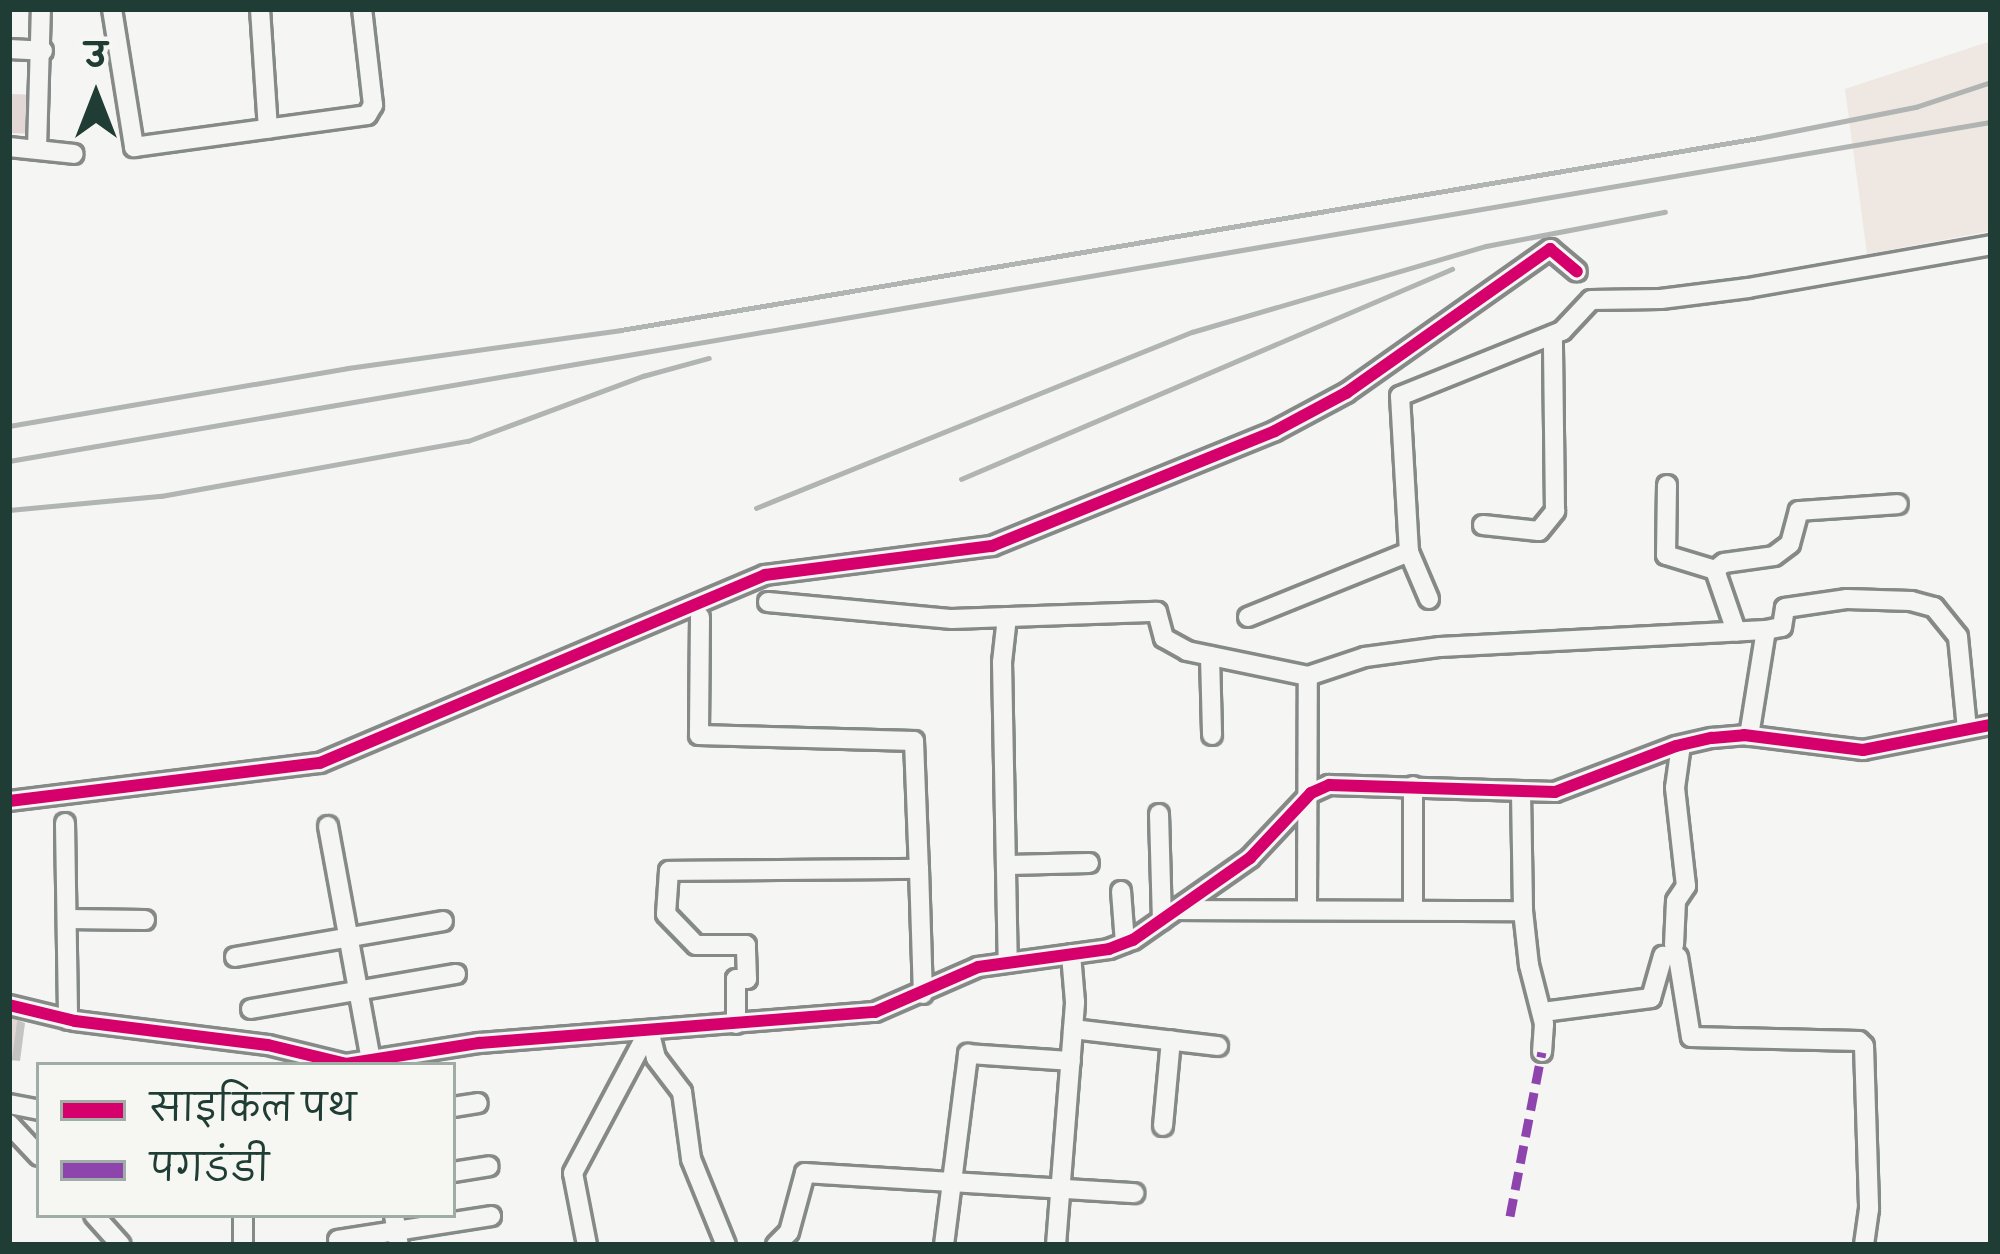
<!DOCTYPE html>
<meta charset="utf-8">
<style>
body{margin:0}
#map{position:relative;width:2000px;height:1254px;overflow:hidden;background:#f5f5f3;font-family:"Gochi Hand","Playpen Sans Deva",sans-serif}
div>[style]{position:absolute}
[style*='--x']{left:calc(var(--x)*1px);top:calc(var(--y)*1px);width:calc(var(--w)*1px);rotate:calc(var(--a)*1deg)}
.built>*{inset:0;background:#efe7e2}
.shadow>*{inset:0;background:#0003}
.building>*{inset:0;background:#e2d7d5;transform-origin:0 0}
.roads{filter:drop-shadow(3px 0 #858a88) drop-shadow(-3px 0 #858a88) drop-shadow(0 3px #858a88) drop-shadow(0 -3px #858a88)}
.street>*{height:18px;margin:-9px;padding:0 9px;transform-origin:9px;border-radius:9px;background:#f5f5f3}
.rail>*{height:4.5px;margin:-2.25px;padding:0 2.25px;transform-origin:2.25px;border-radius:2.25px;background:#b0b4b2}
.quiet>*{height:9px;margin-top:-4.5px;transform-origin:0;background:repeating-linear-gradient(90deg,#8e44ad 0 18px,transparent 0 27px)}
.cycleway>*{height:12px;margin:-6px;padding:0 6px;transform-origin:6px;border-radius:6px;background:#d6006c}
span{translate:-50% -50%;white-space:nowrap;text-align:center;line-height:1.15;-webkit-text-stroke:9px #f6f6f2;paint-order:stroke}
.frame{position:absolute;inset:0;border:12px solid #1f3d34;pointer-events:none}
.legend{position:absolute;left:36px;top:1062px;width:420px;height:156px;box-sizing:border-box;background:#f6f6f2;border:3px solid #a0aca6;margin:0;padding:15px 21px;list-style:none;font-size:36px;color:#1f3d34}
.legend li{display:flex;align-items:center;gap:24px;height:60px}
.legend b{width:60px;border:3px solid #a0aca6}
.north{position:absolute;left:36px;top:36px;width:120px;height:120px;-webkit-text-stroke:9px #f6f6f2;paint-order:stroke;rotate:0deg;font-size:33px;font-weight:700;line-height:48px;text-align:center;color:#1f3d34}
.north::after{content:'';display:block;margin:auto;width:42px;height:54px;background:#1f3d34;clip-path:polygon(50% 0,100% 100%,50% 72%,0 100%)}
</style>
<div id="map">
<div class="built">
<i style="clip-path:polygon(1991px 41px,1991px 231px,1867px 254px,1845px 89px)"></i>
</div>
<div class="shadow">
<i style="clip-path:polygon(9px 1017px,25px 1023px,20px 1061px,9px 1060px)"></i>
</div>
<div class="building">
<i style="left:9px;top:94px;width:25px;height:39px;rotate:2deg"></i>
<i style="clip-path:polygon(9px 1014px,18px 1015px,12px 1059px,9px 1059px)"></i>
</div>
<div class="roads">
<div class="street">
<i style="--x:112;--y:9;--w:140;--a:80.9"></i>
<i style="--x:134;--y:147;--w:235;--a:-7.8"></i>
<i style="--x:367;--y:115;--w:12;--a:-59"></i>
<i style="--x:373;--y:105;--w:97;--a:-96.5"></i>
<i style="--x:260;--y:9;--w:120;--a:86.2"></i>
<i style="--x:9;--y:49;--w:34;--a:3"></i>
<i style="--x:9;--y:147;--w:65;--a:6.1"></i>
<i style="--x:37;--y:149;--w:140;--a:-88.4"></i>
<i style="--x:1667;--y:485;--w:70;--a:90.8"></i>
<i style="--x:1666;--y:555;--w:51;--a:17"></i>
<i style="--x:1715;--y:570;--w:65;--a:71"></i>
<i style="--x:1483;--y:525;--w:56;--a:6.1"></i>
<i style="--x:1539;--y:531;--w:26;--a:-51"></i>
<i style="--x:1555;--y:511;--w:176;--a:-90.7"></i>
<i style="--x:1409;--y:552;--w:156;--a:-93.3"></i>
<i style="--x:1400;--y:396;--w:175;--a:-21.9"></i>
<i style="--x:1562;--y:331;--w:42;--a:-46.9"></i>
<i style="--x:1591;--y:300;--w:70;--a:-0.8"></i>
<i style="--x:1661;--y:299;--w:88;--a:-7.2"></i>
<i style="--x:1748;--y:288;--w:247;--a:-10"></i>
<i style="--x:1715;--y:570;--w:11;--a:-38"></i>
<i style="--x:1724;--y:563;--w:50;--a:-8"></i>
<i style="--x:1774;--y:556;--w:20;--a:-37"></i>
<i style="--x:1790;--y:544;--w:34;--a:-75"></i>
<i style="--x:1799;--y:511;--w:99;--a:-4"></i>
<i style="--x:768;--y:602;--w:185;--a:5.3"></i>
<i style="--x:952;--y:619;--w:205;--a:-2"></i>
<i style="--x:1157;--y:612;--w:27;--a:75"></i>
<i style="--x:1164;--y:638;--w:26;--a:29"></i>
<i style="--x:1187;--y:651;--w:124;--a:11.7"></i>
<i style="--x:1308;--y:676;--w:60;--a:-18.4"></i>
<i style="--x:1365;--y:657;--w:76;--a:-7.6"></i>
<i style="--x:1440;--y:647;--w:326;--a:-3"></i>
<i style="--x:1766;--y:630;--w:16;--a:-11"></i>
<i style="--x:1782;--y:627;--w:19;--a:-81"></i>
<i style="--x:1785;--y:608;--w:63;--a:-8.3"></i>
<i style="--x:1847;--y:599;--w:64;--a:1.8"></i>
<i style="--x:1911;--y:601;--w:24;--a:15"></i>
<i style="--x:1934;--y:607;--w:38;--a:51"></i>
<i style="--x:1958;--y:637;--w:91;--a:84.4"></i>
<i style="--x:700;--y:617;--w:118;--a:90.5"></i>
<i style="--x:699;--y:735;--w:215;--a:1.6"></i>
<i style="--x:914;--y:741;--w:128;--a:87.8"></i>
<i style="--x:1007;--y:617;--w:45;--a:96.3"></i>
<i style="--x:1002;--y:662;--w:300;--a:88.9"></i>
<i style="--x:1248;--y:617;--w:174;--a:-22"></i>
<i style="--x:1409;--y:552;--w:51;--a:66.9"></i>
<i style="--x:1210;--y:656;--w:79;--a:88.5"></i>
<i style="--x:1749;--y:736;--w:107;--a:-80.9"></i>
<i style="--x:1413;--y:786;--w:123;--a:90"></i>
<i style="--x:1521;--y:793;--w:118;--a:89"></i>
<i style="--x:1523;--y:911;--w:54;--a:83.7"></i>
<i style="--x:1529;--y:965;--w:61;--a:75.7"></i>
<i style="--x:1544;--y:1024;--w:28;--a:94"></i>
<i style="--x:9;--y:801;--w:313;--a:-7"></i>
<i style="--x:320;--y:763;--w:483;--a:-22.9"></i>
<i style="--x:765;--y:575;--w:229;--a:-7.3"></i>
<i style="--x:992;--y:546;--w:305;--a:-22.1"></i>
<i style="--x:1275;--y:431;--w:81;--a:-28.2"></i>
<i style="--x:1346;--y:393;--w:250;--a:-35.2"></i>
<i style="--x:1550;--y:249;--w:35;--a:40"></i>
<i style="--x:1159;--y:814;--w:106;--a:88.4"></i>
<i style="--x:65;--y:823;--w:197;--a:89.1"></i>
<i style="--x:328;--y:826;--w:243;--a:79.6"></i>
<i style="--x:1009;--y:865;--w:80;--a:-1.4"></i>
<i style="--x:1121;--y:891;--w:52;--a:85.6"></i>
<i style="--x:1307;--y:909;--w:233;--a:-89.8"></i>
<i style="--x:1177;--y:910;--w:346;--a:0.2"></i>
<i style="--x:67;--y:919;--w:78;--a:0.7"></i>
<i style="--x:1674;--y:945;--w:44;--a:-87.4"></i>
<i style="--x:1676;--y:901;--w:18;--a:-56"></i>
<i style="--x:1686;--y:886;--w:99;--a:-96.4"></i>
<i style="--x:1675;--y:788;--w:43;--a:-82.1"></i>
<i style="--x:235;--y:957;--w:211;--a:-9.8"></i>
<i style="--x:1678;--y:957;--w:81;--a:80.8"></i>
<i style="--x:1691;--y:1037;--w:168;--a:1.4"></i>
<i style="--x:1859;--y:1041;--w:7;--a:45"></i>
<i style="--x:1864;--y:1046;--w:163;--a:88.2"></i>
<i style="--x:1869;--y:1209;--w:36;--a:98"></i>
<i style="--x:9;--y:1005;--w:68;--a:13.6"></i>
<i style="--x:75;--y:1021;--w:194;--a:7.1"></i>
<i style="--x:268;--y:1045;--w:80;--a:13.7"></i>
<i style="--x:346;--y:1064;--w:135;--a:-9"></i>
<i style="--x:479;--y:1043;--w:397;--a:-4.5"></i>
<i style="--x:875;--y:1012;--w:112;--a:-23.6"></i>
<i style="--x:978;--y:967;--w:132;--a:-7.8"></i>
<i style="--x:1109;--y:949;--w:26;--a:-21"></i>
<i style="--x:1133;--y:940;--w:143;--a:-35"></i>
<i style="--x:1250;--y:858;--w:89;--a:-46.8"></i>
<i style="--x:1311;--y:793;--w:20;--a:-24"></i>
<i style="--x:1329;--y:785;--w:226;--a:1.8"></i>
<i style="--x:1555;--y:792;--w:129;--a:-20.8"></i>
<i style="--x:1676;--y:746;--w:37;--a:-13"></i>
<i style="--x:1712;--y:738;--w:32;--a:-5"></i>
<i style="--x:1744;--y:735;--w:120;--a:7.2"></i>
<i style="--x:1863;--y:750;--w:130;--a:-11.1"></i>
<i style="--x:251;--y:1009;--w:208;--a:-9.7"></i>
<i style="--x:1543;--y:1012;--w:109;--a:-7.4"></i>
<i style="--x:1651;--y:998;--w:44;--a:-74.1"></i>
<i style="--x:736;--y:1024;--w:45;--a:-90"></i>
<i style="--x:736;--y:979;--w:11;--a:0"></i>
<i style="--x:747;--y:979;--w:34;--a:-92"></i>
<i style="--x:746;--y:945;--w:50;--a:180"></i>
<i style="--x:696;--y:945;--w:43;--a:-134.1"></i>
<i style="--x:666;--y:914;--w:43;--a:-86"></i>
<i style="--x:669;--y:871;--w:250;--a:-0.5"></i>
<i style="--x:919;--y:869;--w:125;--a:88.2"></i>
<i style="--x:1073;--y:1029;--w:146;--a:6.7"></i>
<i style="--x:649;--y:1030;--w:29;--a:76"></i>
<i style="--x:656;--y:1058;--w:43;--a:52.6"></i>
<i style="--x:682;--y:1092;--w:68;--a:82.3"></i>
<i style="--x:691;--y:1159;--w:93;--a:67.9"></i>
<i style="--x:9;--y:1104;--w:31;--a:11"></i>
<i style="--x:453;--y:1107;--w:25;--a:-9"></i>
<i style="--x:9;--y:1124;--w:44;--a:46.8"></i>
<i style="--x:1163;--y:1126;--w:86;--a:-84.7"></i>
<i style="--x:453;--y:1172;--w:36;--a:-9"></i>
<i style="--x:94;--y:1215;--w:40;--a:48"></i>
<i style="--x:394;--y:1215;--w:30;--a:81"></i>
<i style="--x:338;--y:1240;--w:155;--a:-8.9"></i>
<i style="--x:243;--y:1245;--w:30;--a:-90"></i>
<i style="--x:587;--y:1245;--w:73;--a:-101"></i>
<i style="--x:573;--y:1173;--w:162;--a:-62"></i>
<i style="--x:776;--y:1245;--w:18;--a:-45"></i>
<i style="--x:789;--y:1232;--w:61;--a:-74.8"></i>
<i style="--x:805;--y:1173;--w:330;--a:3.5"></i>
<i style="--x:944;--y:1245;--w:193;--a:-82.8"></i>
<i style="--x:968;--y:1054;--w:103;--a:3.9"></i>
<i style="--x:1056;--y:1245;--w:244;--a:-85.5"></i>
<i style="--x:1075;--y:1002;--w:48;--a:-94.8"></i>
</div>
</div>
<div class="rail">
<i style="--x:9;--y:426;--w:344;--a:-9.7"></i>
<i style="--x:348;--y:368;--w:276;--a:-7.9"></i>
<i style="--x:621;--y:330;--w:1154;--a:-9.58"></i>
<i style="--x:1759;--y:138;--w:160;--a:-11.2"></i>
<i style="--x:1916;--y:107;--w:79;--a:-18.4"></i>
<i style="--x:9;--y:461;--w:2011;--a:-9.71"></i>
<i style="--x:961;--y:479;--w:534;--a:-23.16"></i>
<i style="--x:756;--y:508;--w:470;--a:-22"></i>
<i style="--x:1192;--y:332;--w:306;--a:-16.3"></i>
<i style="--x:1486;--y:246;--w:182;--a:-10.8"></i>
<i style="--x:9;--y:510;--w:153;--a:-5.3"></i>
<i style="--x:161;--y:496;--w:312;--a:-10.2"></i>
<i style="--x:468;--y:441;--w:187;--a:-20.4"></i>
<i style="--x:643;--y:376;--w:68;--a:-15.3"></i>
</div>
<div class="quiet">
<i style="--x:1510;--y:1216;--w:167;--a:-79"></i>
</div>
<div class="cycleway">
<i style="--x:9;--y:801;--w:313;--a:-7"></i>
<i style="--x:320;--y:763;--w:483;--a:-22.9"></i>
<i style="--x:765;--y:575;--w:229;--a:-7.3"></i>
<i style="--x:992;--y:546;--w:305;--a:-22.1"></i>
<i style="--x:1275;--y:431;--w:81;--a:-28.2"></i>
<i style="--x:1346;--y:393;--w:250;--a:-35.2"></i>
<i style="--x:1550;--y:249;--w:35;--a:40"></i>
<i style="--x:9;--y:1005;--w:68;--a:13.6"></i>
<i style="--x:75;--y:1021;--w:194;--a:7.1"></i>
<i style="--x:268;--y:1045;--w:80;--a:13.7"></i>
<i style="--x:346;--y:1064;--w:135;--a:-9"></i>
<i style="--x:479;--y:1043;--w:397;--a:-4.5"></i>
<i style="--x:875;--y:1012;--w:112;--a:-23.6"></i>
<i style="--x:978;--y:967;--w:132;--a:-7.8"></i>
<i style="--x:1109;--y:949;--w:26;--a:-21"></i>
<i style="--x:1133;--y:940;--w:143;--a:-35"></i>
<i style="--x:1250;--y:858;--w:89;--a:-46.8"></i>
<i style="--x:1311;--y:793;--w:20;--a:-24"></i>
<i style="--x:1329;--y:785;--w:226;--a:1.8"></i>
<i style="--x:1555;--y:792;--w:129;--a:-20.8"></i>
<i style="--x:1676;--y:746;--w:37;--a:-13"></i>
<i style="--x:1712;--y:738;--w:32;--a:-5"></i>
<i style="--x:1744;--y:735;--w:120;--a:7.2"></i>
<i style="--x:1863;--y:750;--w:130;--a:-11.1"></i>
</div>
<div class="frame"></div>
<ul class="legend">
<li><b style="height:15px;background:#d6006c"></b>साइकिल पथ</li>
<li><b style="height:15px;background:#8e44ad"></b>पगडंडी</li>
</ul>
<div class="north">उ</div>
</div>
